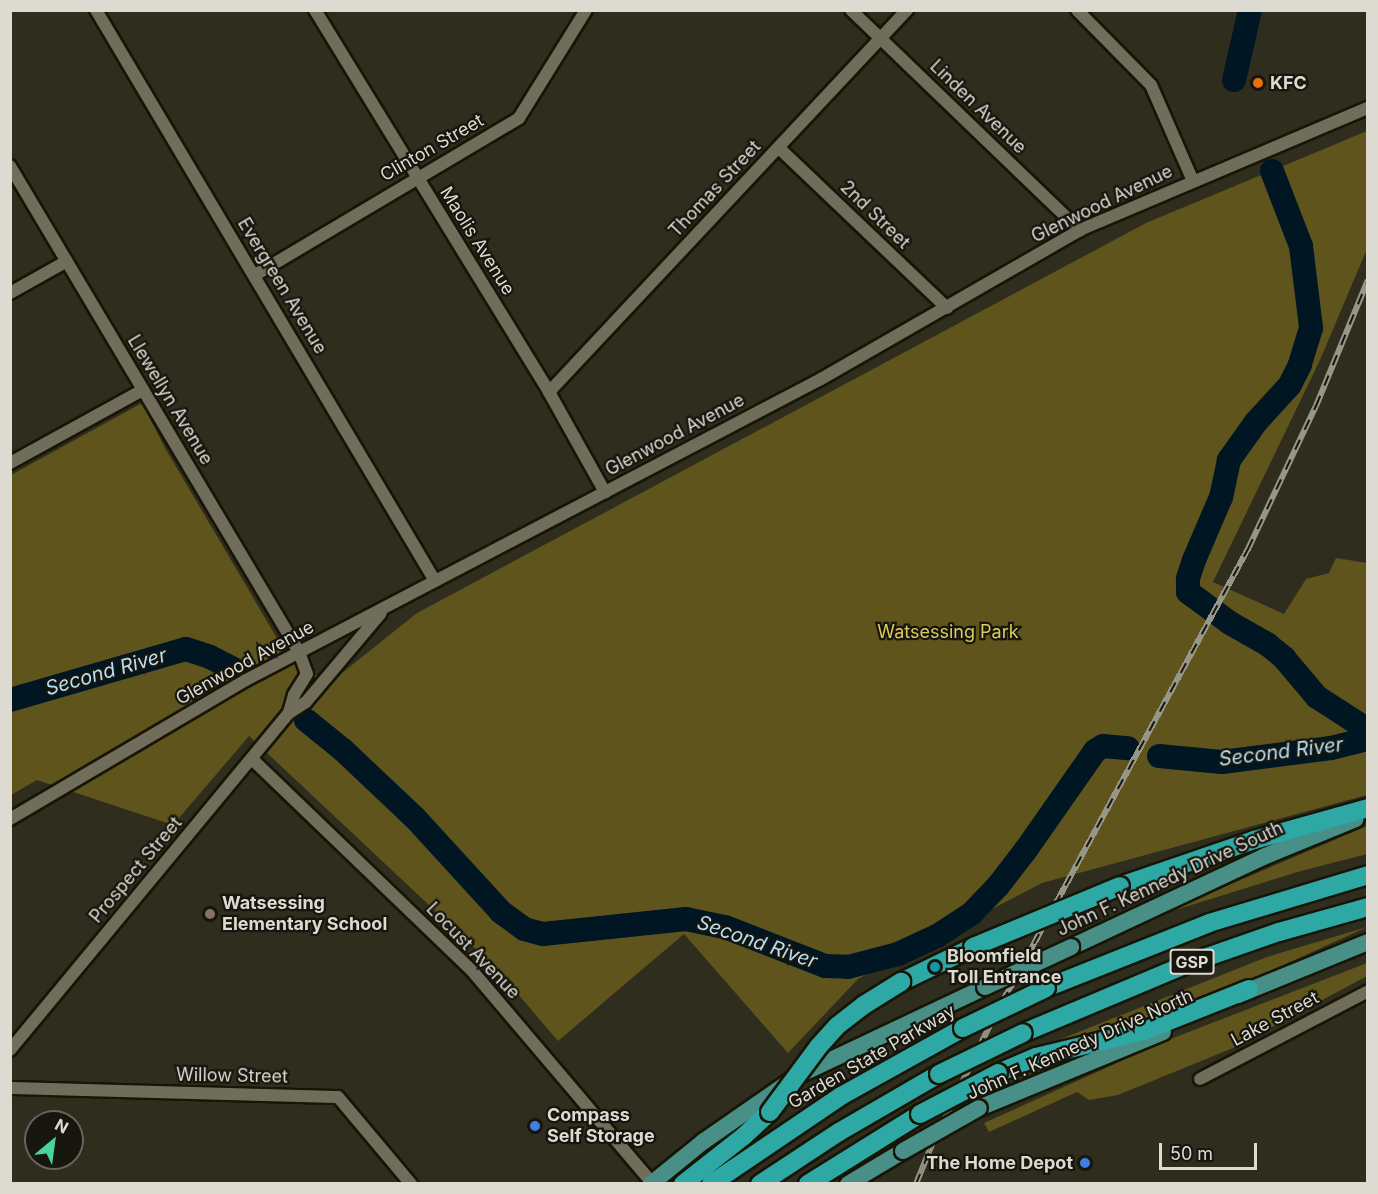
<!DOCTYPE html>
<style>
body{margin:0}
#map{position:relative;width:1378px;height:1194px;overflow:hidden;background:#2f2d1d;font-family:Inter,sans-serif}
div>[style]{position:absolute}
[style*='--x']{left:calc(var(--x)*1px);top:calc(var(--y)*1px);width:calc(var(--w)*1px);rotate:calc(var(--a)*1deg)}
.green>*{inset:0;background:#5e541c}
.river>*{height:24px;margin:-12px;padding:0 12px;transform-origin:12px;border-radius:12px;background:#001623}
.roads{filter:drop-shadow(2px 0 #171506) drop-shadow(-2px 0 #171506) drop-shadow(0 2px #171506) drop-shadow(0 -2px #171506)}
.minor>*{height:12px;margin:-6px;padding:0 6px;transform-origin:6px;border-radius:6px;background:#706d5b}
.major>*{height:16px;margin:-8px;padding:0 8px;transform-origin:8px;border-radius:8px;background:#489087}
.highway>*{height:18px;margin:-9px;padding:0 9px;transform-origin:9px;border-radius:9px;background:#2ea8a5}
.rail>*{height:6px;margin-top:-3px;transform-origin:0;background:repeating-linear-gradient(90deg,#16150e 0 11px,#989689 0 22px);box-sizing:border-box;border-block:2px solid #989689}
.bridges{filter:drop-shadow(2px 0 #171506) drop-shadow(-2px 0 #171506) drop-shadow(0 2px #171506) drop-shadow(0 -2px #171506)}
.major-bridge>*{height:16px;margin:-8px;padding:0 8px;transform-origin:8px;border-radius:8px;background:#489087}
.highway-bridge>*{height:18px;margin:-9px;padding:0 9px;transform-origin:9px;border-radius:9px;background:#2ea8a5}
.dots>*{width:16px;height:16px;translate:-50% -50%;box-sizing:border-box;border:3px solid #16150e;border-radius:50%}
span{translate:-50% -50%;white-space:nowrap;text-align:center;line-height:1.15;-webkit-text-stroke:4.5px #16150e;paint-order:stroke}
.shield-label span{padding:2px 4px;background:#16150e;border:2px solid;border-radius:4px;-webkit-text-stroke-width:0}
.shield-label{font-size:16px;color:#dddbd1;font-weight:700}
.poi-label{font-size:18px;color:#dddbd1;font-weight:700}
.left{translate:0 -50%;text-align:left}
.right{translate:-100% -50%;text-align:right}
.street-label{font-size:18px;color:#dddbd1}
.park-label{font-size:18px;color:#decb5b}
.water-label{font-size:20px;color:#b7dff6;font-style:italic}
.frame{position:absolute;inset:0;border:12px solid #dddbd1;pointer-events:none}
.north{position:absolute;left:24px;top:1110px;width:60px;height:60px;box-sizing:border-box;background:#16150e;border:2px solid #66645c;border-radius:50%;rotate:29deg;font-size:16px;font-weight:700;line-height:24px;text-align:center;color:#dddbd1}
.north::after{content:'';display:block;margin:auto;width:21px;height:27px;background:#48d49d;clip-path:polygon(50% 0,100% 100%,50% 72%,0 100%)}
.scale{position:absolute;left:1159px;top:1143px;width:98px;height:27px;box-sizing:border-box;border:3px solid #dddbd1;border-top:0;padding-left:8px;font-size:18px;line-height:21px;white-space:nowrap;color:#dddbd1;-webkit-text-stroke:4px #16150e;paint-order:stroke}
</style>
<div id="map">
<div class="green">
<i style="clip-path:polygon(1367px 131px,1367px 249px,1320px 360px,1213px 582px,1284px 614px,1306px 579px,1329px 573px,1336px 558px,1367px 563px,1367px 795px,1042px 883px,858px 979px,788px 1053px,684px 934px,558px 1041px,495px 967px,249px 736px,173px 825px,37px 780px,11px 795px,11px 475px,142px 403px,165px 448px,281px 645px,327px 685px,417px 613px,1146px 223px)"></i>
<i style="clip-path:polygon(1367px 826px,1367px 854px,1301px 871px,1156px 916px)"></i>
<i style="clip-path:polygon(1367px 927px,1198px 1004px,1131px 1029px,1056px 1041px,1267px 957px)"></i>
<i style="clip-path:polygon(1367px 963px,1367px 976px,1233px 1048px,1118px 1095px,1089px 1100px,1077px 1092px,989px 1132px,984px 1123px,1168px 1040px)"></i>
</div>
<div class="river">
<i style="--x:1234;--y:80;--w:72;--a:-77.1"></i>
<i style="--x:1272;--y:171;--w:80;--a:68.9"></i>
<i style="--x:1301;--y:246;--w:83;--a:83"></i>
<i style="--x:1311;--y:328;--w:39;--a:107"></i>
<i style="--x:1300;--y:365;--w:22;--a:117"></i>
<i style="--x:1290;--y:385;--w:50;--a:132.6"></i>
<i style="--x:1256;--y:422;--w:47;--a:125.4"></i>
<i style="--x:1229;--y:460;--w:38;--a:102"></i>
<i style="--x:1221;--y:497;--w:69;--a:113.2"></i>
<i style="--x:1194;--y:560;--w:20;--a:108"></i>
<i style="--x:1188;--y:579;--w:13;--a:90"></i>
<i style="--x:1188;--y:592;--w:52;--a:36.4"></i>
<i style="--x:1230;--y:623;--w:43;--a:29.6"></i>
<i style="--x:1267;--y:644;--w:22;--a:39"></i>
<i style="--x:1284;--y:658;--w:51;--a:49.8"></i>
<i style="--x:1317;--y:697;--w:61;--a:32.9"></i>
<i style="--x:10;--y:700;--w:183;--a:-16.2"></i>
<i style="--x:186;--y:649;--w:25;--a:18"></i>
<i style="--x:210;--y:657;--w:28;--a:27"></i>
<i style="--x:306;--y:720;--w:48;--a:39"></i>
<i style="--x:343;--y:750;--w:99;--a:43.4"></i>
<i style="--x:415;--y:818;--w:127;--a:47.5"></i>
<i style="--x:501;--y:912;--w:29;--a:36"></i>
<i style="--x:524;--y:929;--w:20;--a:15"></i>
<i style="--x:543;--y:934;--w:144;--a:-6"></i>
<i style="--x:686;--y:919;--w:40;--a:12"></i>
<i style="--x:725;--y:927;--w:107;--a:21.3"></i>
<i style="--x:825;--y:966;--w:23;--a:2"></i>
<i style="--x:848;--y:967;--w:52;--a:-14.6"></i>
<i style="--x:898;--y:954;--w:43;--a:-24.8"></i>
<i style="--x:937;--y:936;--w:40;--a:-32.9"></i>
<i style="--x:971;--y:914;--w:39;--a:-46"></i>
<i style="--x:998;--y:886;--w:44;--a:-52.4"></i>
<i style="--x:1025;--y:851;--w:122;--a:-55"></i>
<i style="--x:1095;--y:751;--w:9;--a:-32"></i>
<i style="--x:1103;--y:746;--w:25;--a:5"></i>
<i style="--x:1159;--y:756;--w:63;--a:5.4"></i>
<i style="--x:1222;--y:762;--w:110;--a:-7.3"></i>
<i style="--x:1331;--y:748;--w:38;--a:-14"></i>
</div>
<div class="roads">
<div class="minor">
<i style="--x:96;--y:10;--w:664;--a:59.3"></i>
<i style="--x:315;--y:10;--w:448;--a:58.5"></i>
<i style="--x:549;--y:392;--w:115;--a:60.8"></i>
<i style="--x:851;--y:10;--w:318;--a:43.9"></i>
<i style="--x:1077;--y:10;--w:105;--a:45.4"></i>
<i style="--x:1151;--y:85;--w:105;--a:66.4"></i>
<i style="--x:779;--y:148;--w:232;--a:43.6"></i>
<i style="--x:10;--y:166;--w:565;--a:59.26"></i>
<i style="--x:299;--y:652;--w:23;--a:70"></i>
<i style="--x:307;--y:674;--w:25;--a:122"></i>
<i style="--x:294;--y:695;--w:19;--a:106"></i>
<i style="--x:255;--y:275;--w:307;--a:-30.7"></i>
<i style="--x:519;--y:118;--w:127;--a:-58.2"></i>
<i style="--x:10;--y:293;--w:65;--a:-29.3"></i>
<i style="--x:549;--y:392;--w:524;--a:-46.86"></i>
<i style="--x:10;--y:463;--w:152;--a:-28.8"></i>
<i style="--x:252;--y:759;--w:308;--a:43.9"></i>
<i style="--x:474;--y:973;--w:275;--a:49.7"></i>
<i style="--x:10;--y:819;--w:274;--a:-30.5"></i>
<i style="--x:246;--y:680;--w:649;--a:-27.63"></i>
<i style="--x:821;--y:379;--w:299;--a:-29.9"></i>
<i style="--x:1080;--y:230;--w:313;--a:-23"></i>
<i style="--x:10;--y:1050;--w:438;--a:-50.4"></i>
<i style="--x:289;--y:713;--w:20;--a:-33"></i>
<i style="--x:306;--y:702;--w:116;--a:-49.9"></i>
<i style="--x:1200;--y:1079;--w:190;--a:-27.6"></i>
<i style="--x:10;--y:1088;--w:328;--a:1.6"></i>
<i style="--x:338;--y:1097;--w:114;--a:50"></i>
</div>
<div class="major">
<i style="--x:1071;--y:947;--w:212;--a:-25.1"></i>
<i style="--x:1263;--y:857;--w:100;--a:-22.2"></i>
<i style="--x:1238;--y:995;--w:140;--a:-22.2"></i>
<i style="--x:979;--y:1108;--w:199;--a:-22.4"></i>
<i style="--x:651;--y:1184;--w:68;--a:-39.1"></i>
<i style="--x:704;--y:1141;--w:116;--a:-34.8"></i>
<i style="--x:799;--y:1075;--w:206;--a:-25.3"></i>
<i style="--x:848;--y:1184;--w:64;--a:-31"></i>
</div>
<div class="highway">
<i style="--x:1120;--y:886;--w:142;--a:-18.9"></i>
<i style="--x:1254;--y:840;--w:118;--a:-15.7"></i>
<i style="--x:901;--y:982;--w:80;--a:-25.9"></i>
<i style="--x:1046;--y:988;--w:175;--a:-21.7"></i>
<i style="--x:1209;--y:923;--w:166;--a:-16.8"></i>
<i style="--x:1023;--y:1033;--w:178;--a:-22.8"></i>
<i style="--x:1187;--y:964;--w:97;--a:-19.2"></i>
<i style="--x:1279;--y:932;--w:92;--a:-15.7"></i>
<i style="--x:998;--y:1073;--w:41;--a:-22.8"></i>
<i style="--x:1036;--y:1057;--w:111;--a:-13.5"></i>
<i style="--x:1144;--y:1031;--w:113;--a:-21.8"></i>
<i style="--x:683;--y:1184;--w:78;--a:-38.2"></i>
<i style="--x:744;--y:1136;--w:35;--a:-43"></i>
<i style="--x:711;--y:1184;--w:157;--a:-34.1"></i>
<i style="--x:841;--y:1096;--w:140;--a:-29.1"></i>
<i style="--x:760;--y:1184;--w:95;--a:-33.4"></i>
<i style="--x:839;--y:1132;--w:116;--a:-30.1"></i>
<i style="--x:808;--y:1184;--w:132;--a:-32"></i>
</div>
</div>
<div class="rail">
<i style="--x:916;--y:1184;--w:40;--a:-68"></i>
<i style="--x:931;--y:1147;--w:140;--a:-64.2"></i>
<i style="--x:992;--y:1021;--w:537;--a:-61.53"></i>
<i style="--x:1248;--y:549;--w:158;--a:-64.6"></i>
<i style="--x:1316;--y:406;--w:136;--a:-67.6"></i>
</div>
<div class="bridges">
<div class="major-bridge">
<i style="--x:985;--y:987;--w:95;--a:-24.9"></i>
<i style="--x:903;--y:1151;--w:87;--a:-29.5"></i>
</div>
<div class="highway-bridge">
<i style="--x:973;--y:947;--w:159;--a:-22.5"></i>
<i style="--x:963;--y:1028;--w:92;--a:-25.7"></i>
<i style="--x:939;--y:1074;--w:93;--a:-26"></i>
<i style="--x:770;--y:1112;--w:82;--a:-53.4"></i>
<i style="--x:819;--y:1046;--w:27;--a:-48"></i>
<i style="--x:837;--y:1026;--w:34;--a:-38"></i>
<i style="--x:864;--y:1005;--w:44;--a:-31.9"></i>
<i style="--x:920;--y:1114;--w:88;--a:-27.7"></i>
</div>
</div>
<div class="dots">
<i style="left:1258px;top:83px;background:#e8710a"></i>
<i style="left:210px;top:914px;background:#8d6e63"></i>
<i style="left:935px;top:967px;background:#0f9aa8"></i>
<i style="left:535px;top:1126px;background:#3f7fe0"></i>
<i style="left:1085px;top:1163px;background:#3f7fe0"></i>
</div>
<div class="shield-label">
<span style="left:1192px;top:962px">GSP</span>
</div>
<div class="poi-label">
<span class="left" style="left:1270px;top:83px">KFC</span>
<span class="left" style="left:222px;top:914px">Watsessing<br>Elementary School</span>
<span class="left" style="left:947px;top:967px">Bloomfield<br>Toll Entrance</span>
<span class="left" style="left:547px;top:1126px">Compass<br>Self Storage</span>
<span class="right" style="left:1073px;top:1163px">The Home Depot</span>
</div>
<div class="street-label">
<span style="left:978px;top:107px;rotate:44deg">Linden Avenue</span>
<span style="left:432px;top:148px;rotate:-30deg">Clinton Street</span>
<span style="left:715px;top:189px;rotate:-47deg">Thomas Street</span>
<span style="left:1102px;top:204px;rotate:-26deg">Glenwood Avenue</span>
<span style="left:875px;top:215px;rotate:44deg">2nd Street</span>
<span style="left:477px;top:241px;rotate:58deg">Maolis Avenue</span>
<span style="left:282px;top:286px;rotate:59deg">Evergreen Avenue</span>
<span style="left:170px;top:400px;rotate:59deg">Llewellyn Avenue</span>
<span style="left:675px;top:435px;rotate:-28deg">Glenwood Avenue</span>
<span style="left:245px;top:663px;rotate:-29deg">Glenwood Avenue</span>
<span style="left:136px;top:870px;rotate:-50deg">Prospect Street</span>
<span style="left:1170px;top:879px;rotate:-25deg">John F. Kennedy Drive South</span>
<span style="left:473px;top:951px;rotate:46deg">Locust Avenue</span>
<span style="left:1275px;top:1019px;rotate:-28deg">Lake Street</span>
<span style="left:1080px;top:1045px;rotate:-24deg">John F. Kennedy Drive North</span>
<span style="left:872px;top:1057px;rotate:-30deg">Garden State Parkway</span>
<span style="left:232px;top:1076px;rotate:1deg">Willow Street</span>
</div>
<div class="park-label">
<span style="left:948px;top:632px">Watsessing Park</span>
</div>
<div class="water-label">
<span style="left:106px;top:672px;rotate:-16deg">Second River</span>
<span style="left:1281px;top:752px;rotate:-7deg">Second River</span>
<span style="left:757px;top:942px;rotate:19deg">Second River</span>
</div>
<div class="frame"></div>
<div class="north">N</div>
<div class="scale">50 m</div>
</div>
